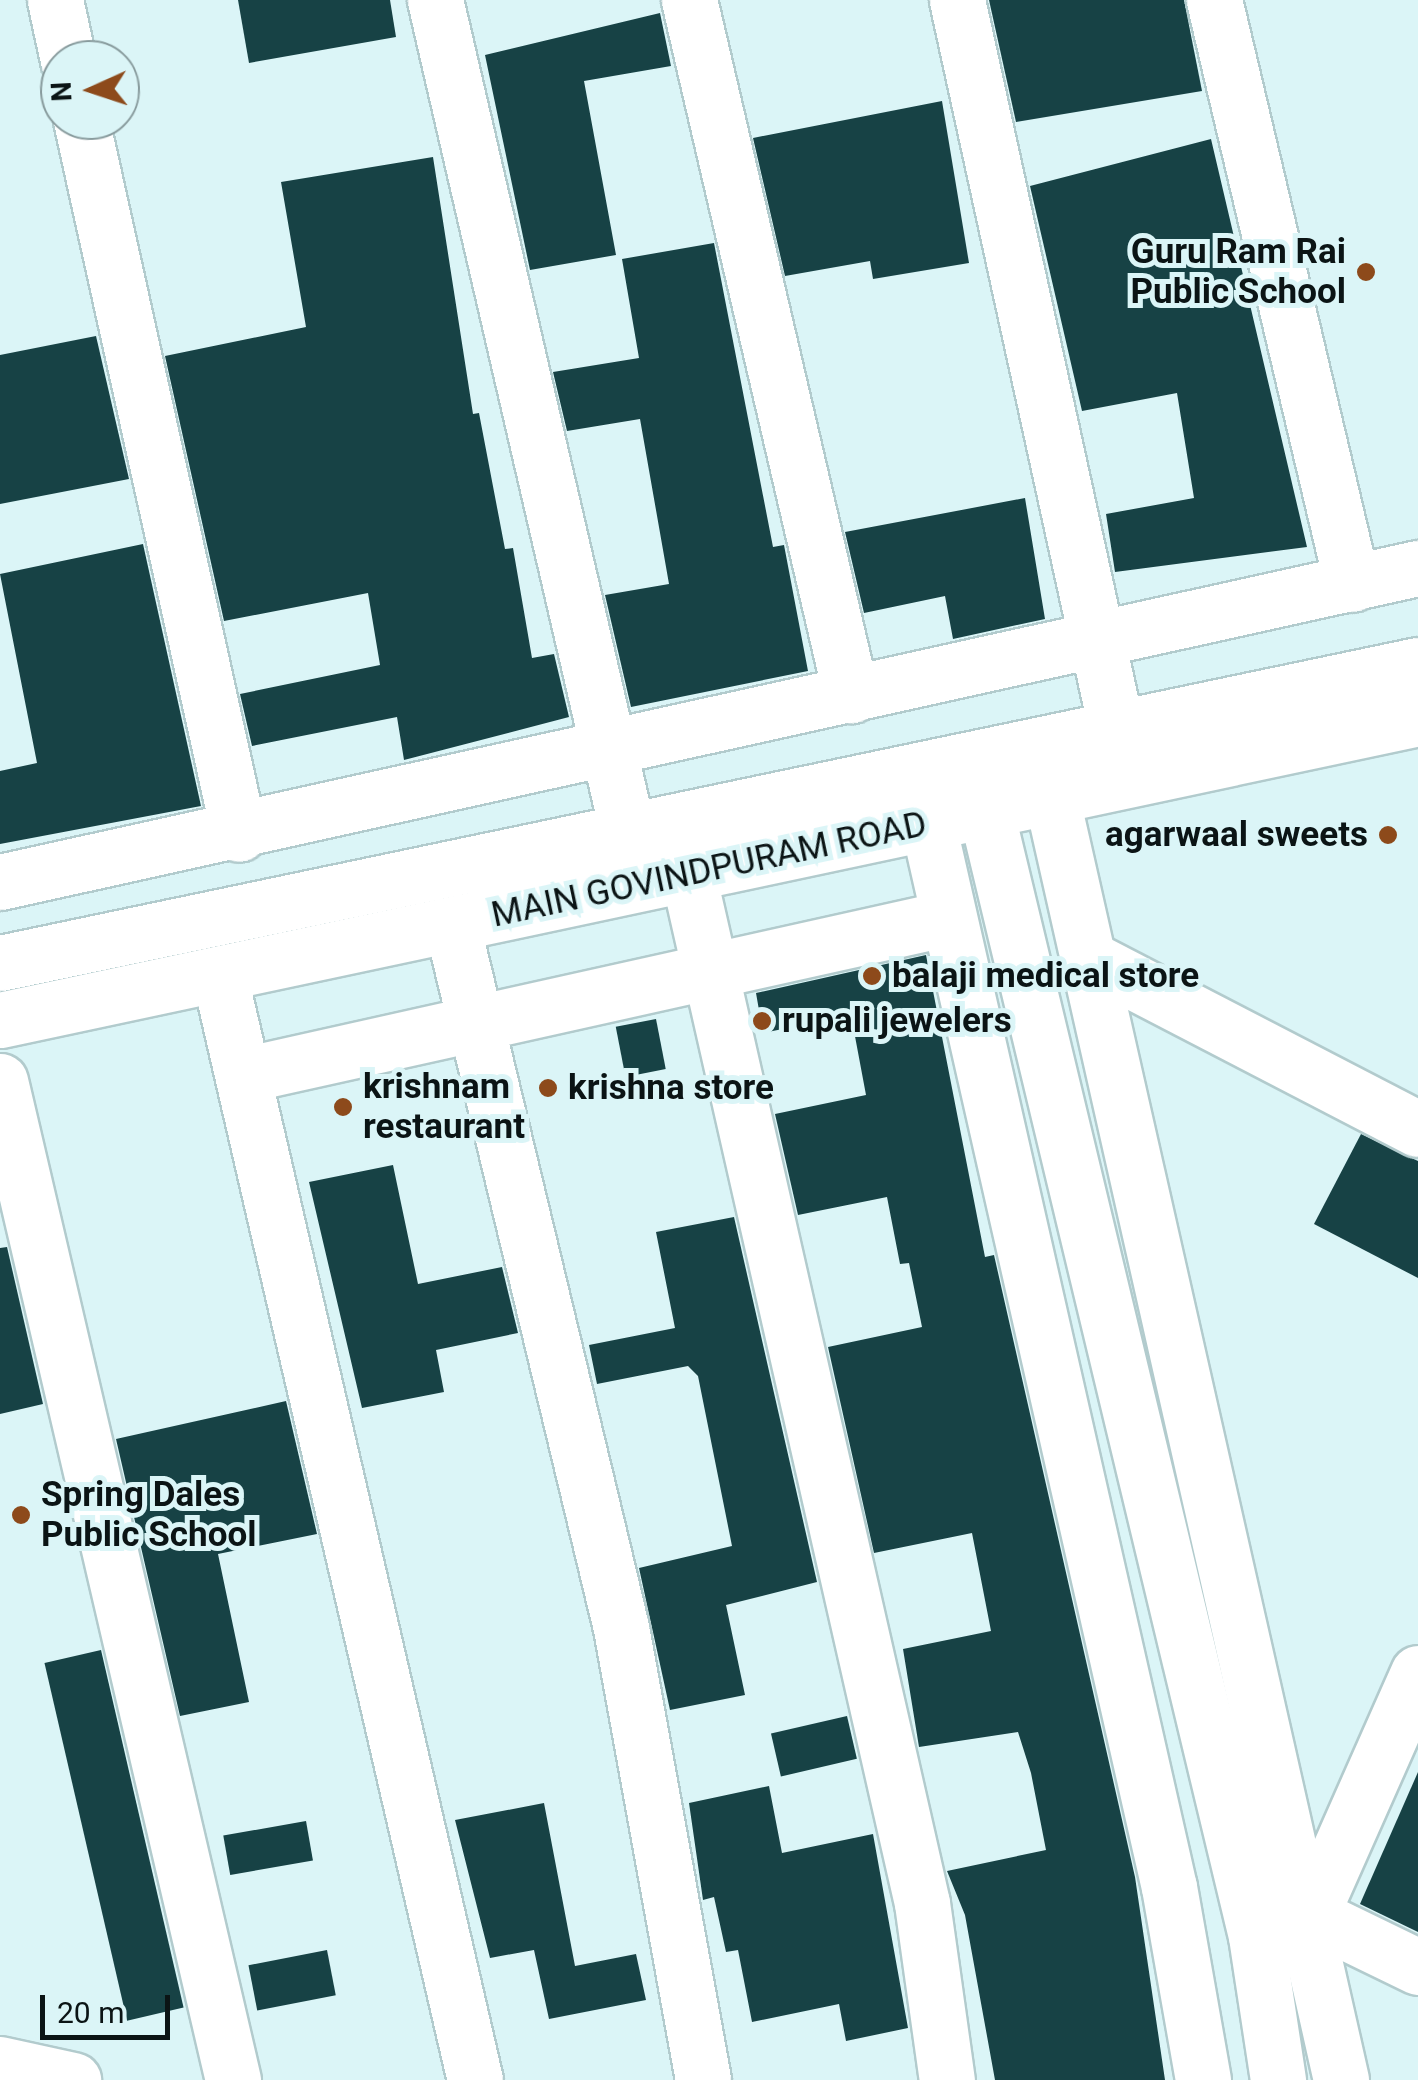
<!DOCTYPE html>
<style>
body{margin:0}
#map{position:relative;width:1418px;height:2080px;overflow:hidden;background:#dbf5f7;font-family:Roboto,sans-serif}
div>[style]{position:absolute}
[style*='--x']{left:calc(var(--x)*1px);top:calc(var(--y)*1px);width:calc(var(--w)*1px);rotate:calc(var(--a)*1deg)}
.building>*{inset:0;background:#174245;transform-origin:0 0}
.roads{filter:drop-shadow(2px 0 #b2cbcd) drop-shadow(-2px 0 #b2cbcd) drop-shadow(0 2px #b2cbcd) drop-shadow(0 -2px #b2cbcd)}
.minor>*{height:55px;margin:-27.5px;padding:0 27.5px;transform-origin:27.5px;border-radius:27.5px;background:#fff}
.dots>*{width:28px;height:28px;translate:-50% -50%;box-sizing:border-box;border:5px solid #dbf5f7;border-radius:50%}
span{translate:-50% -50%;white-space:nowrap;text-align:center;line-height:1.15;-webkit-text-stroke:10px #dbf5f7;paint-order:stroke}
.poi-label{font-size:35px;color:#0b1415;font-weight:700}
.right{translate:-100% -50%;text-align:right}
.left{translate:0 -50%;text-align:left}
.street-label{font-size:35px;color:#0b1415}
.north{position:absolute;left:40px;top:40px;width:100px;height:100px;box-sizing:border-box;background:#dbf5f7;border:2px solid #889b9d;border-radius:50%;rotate:267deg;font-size:28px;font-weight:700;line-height:40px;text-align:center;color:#0b1415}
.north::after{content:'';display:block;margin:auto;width:35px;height:45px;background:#8d4a1b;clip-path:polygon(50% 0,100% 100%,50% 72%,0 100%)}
.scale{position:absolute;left:40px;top:1995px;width:130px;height:45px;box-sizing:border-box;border:5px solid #0b1415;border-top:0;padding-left:12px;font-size:30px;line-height:35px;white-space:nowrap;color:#0b1415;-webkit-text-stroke:8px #dbf5f7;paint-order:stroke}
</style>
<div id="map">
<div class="building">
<i style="clip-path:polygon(238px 0,390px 0,396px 37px,249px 63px)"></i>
<i style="clip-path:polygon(989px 0,1184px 0,1202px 91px,1016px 122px)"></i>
<i style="clip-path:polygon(660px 13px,671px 66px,584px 81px,616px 255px,530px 270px,485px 55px)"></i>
<i style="clip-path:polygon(942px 101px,969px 263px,873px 279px,870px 261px,785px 276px,753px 138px)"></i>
<i style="clip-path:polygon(1211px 139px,1307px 547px,1115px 572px,1106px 514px,1194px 498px,1177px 393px,1082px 411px,1030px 186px)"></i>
<i style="clip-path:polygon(433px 157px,473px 414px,479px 413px,505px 549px,513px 548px,532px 658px,554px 654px,569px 717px,404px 760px,397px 717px,252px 746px,240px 694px,380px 665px,368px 593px,224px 621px,165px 356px,306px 327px,281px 182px)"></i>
<i style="clip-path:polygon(714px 243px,773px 547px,784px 545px,808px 671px,631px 707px,605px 595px,669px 584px,640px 419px,567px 431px,553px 372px,639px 358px,622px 259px)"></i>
<i style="clip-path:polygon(96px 336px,129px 479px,0 504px,0 355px)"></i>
<i style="clip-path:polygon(1025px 498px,1045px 619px,953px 639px,945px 596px,864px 613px,845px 532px)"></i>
<i style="clip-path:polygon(143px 544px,201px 806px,0 844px,0 771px,37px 763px,0 574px)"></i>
<i style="clip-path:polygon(926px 955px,985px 1257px,994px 1255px,1135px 1877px,1165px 2080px,995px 2080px,965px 1915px,947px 1871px,1046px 1850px,1031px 1773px,1018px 1732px,919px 1747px,903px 1649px,991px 1631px,972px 1533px,874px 1553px,828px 1347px,922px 1327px,909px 1263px,900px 1264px,887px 1197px,798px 1215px,775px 1114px,866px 1095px,851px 1015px,763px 1033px,756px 993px)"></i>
<i style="left:656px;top:1019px;width:51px;height:41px;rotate:79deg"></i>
<i style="clip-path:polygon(1361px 1134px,1418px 1161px,1418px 1278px,1314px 1224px)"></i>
<i style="clip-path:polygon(393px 1165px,418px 1284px,502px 1267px,518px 1333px,436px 1350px,444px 1392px,362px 1408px,309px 1182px)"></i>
<i style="clip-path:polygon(734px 1217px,817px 1582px,726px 1605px,745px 1695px,670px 1710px,639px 1568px,732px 1546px,698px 1376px,688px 1366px,597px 1384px,589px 1345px,675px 1328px,656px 1232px)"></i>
<i style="clip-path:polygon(7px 1247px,43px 1404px,0 1414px,0 1248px)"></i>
<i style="clip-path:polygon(286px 1401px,317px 1534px,218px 1554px,249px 1702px,180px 1716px,116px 1439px)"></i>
<i style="left:101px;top:1650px;width:367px;height:58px;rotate:77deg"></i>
<i style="left:847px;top:1716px;width:44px;height:78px;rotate:77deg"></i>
<i style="clip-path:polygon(1418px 1772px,1418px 1932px,1360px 1904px)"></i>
<i style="clip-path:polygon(769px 1786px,782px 1853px,873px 1834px,908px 2028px,846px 2041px,839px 2004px,752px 2022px,738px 1950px,726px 1952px,714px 1897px,703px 1900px,689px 1803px)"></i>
<i style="clip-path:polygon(544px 1803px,575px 1966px,636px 1954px,646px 2000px,549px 2019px,534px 1950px,490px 1958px,455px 1820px)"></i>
<i style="left:306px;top:1821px;width:40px;height:84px;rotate:80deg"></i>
<i style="left:327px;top:1950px;width:46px;height:80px;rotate:79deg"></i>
</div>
<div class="roads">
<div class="minor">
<i style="--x:55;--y:0;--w:61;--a:77.8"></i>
<i style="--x:435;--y:0;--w:855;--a:76.96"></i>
<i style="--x:689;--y:0;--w:714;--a:76.88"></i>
<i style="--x:957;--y:0;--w:782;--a:77.67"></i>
<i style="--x:1214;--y:0;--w:600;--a:76.7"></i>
<i style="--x:81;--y:120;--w:731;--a:77.52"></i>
<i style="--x:1044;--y:764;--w:1349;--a:77.28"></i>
<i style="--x:978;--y:778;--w:1191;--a:76.5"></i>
<i style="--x:1256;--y:1936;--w:146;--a:81.3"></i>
<i style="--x:928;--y:824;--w:1090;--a:77.23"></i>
<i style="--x:1169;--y:1887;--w:196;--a:80"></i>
<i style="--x:688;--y:874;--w:1055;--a:77.19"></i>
<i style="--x:922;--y:1903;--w:179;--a:82"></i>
<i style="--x:0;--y:882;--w:1452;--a:-12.49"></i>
<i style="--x:452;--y:925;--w:723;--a:76.48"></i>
<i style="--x:621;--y:1628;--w:459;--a:79.7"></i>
<i style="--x:1090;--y:959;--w:369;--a:27.4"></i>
<i style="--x:0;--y:963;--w:1449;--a:-11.87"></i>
<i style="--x:219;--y:974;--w:1135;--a:76.97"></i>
<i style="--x:0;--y:1020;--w:1450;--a:-12.02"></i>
<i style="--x:243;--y:1075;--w:722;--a:-12.55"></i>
<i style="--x:0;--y:1081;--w:1026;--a:76.87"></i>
<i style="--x:1418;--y:1673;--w:265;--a:113.9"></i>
<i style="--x:1311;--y:1915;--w:119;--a:25.9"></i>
<i style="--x:0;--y:2064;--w:75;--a:12.4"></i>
</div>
</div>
<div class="dots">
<i style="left:1366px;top:272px;background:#8d4a1b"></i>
<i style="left:1388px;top:835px;background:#8d4a1b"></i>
<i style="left:872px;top:976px;background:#8d4a1b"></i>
<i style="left:762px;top:1021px;background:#8d4a1b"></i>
<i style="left:548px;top:1088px;background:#8d4a1b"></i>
<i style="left:343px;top:1107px;background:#8d4a1b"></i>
<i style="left:21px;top:1515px;background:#8d4a1b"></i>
</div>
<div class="poi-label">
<span class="right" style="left:1346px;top:272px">Guru Ram Rai<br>Public School</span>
<span class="right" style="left:1368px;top:835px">agarwaal sweets</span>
<span class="left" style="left:892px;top:976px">balaji medical store</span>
<span class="left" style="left:782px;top:1021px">rupali jewelers</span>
<span class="left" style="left:363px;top:1107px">krishnam<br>restaurant</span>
<span class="left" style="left:568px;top:1088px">krishna store</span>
<span class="left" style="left:41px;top:1515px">Spring Dales<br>Public School</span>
</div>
<div class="street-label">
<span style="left:709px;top:870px;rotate:-12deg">MAIN GOVINDPURAM ROAD</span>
</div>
<div class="north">N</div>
<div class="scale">20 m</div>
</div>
